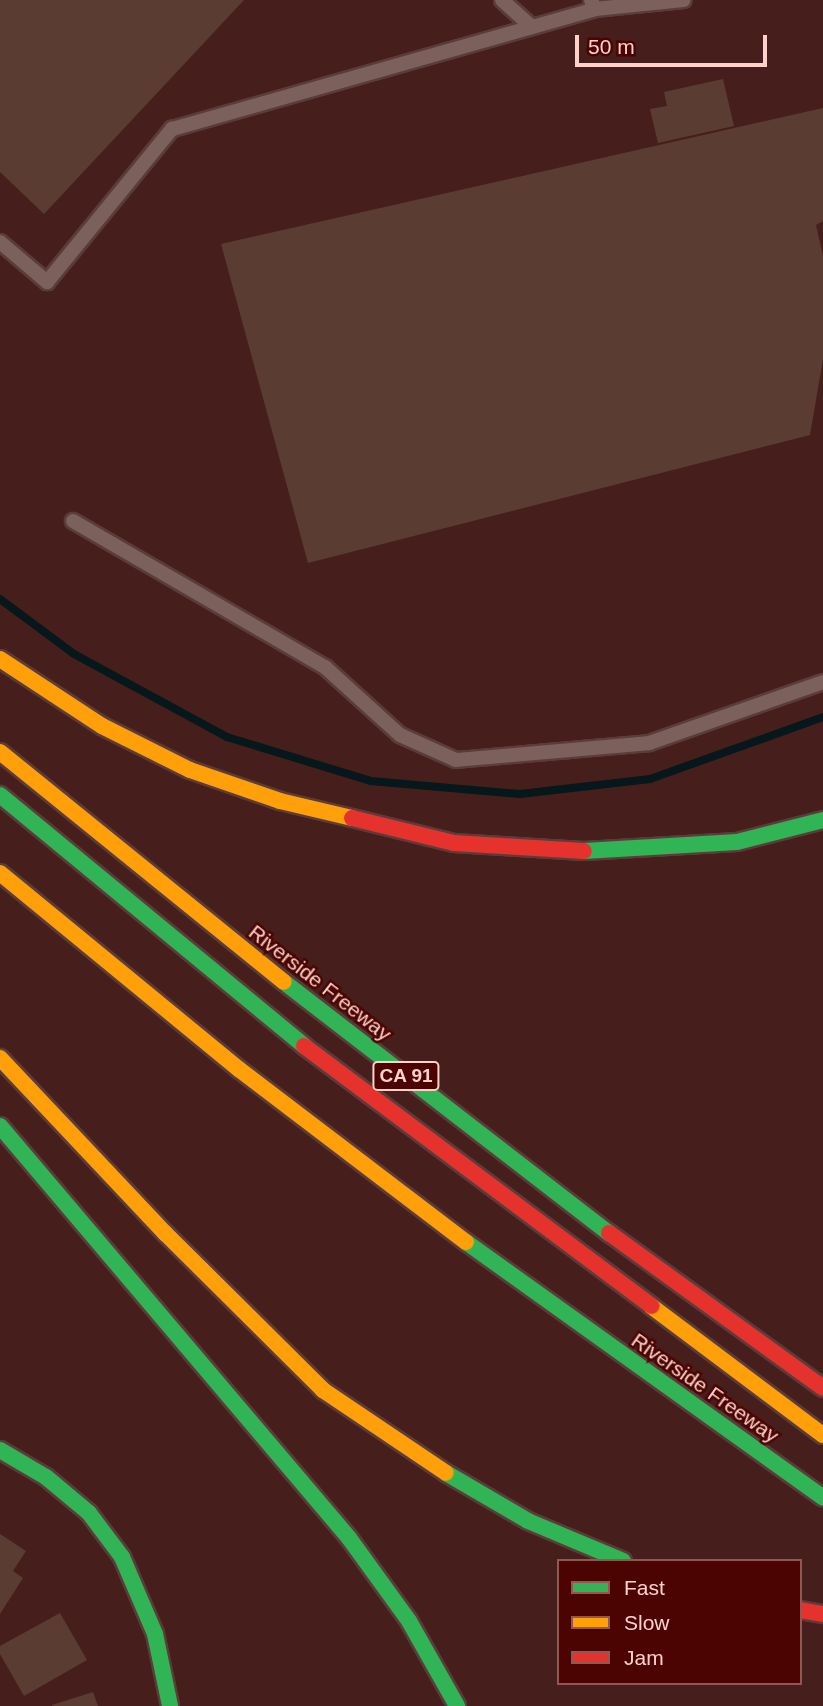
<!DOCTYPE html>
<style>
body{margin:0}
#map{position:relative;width:823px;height:1706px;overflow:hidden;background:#461f1c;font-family:Arial,sans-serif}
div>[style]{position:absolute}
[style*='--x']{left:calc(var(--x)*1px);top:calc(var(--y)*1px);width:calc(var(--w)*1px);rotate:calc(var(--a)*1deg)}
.stream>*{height:8px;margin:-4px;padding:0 4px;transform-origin:4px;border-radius:4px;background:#06181b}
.building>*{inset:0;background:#5a3c33}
.roads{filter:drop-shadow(2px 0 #5b3c3a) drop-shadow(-2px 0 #5b3c3a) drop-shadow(0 2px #5b3c3a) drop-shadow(0 -2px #5b3c3a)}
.lane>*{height:14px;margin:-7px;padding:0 7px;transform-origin:7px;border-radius:7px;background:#7c605c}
.fast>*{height:16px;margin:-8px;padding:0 8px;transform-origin:8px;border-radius:8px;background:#30b455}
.slow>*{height:16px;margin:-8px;padding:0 8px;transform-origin:8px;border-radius:8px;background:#ff9f0a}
.jam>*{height:16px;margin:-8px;padding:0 8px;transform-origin:8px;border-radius:8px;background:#e5322d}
span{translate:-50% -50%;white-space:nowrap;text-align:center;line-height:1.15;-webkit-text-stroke:5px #4b0401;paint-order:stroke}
.shield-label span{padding:2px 5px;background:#4b0401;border:2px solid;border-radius:5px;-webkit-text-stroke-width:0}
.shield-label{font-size:19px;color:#fed2ca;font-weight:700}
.street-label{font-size:21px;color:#fed2ca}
.legend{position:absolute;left:557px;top:1559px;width:245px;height:126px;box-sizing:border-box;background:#4b0401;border:2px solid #935651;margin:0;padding:9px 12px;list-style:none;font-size:21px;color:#fed2ca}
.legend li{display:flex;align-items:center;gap:14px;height:35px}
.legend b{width:35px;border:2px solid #935651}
.scale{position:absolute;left:575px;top:35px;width:192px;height:32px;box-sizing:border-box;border:4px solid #fed2ca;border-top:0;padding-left:9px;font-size:21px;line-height:24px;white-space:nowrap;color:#fed2ca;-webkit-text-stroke:5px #4b0401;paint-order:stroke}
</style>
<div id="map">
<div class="stream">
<i style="--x:0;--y:599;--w:92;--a:36.6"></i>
<i style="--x:74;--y:654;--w:174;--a:28.5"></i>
<i style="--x:227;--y:737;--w:151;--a:17"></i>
<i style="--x:371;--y:781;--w:150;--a:5"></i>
<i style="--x:520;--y:794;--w:131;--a:-6.6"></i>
<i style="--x:650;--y:779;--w:184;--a:-19.7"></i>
</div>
<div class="building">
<i style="clip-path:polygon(0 0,244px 0,44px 214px,0 172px)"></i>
<i style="clip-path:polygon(723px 79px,734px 126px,658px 143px,650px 109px,667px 106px,664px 92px)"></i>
<i style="clip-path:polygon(823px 108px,823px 221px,816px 225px,823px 256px,823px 359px,810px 435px,308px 563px,221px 244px)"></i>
<i style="clip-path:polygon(0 1534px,26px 1551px,13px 1571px,23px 1578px,0 1614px)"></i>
<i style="clip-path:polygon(60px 1613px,87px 1660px,24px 1696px,0 1654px,0 1646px)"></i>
<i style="clip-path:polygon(93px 1692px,98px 1706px,52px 1706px,52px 1705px)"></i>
</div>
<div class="roads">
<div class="lane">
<i style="--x:502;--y:0;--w:38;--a:42"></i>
<i style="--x:591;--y:0;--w:10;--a:66"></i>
<i style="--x:595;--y:9;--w:89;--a:-5.8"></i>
<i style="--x:0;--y:242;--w:62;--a:40.4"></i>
<i style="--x:47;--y:282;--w:198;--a:-50.8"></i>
<i style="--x:172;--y:129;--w:440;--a:-15.8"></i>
<i style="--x:73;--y:521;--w:291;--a:30.1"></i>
<i style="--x:325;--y:667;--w:101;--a:42.2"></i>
<i style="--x:400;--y:735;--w:61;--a:24.1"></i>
<i style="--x:456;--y:760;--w:194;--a:-5"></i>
<i style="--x:649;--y:743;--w:184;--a:-19.3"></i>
</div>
<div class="fast">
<i style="--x:0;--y:795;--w:394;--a:39.5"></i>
<i style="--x:584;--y:851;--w:153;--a:-3.4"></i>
<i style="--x:737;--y:842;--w:89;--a:-14.3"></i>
<i style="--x:284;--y:982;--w:411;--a:37.7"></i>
<i style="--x:0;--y:1126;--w:540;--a:49.73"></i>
<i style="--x:349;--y:1538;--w:102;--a:54.1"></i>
<i style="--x:409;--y:1621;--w:98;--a:60.5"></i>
<i style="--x:466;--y:1242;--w:439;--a:35.6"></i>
<i style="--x:0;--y:1450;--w:53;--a:30.4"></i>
<i style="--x:46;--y:1477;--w:56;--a:39.9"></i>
<i style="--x:89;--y:1513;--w:55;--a:53.1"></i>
<i style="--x:122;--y:1557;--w:84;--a:66.8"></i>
<i style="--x:155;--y:1634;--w:74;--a:78.2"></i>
<i style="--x:446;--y:1473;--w:95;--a:30.3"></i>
<i style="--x:528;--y:1521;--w:103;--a:22.8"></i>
</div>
<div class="slow">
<i style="--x:0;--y:659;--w:122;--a:33.3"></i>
<i style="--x:102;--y:726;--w:98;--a:26.6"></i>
<i style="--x:190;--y:770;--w:95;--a:19"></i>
<i style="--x:280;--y:801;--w:74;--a:13.3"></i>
<i style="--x:0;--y:752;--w:365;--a:39"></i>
<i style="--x:0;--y:873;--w:310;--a:39.4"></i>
<i style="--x:240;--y:1070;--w:284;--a:37.3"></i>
<i style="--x:0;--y:1058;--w:241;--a:46.7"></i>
<i style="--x:165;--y:1233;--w:223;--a:44.8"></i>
<i style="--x:323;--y:1390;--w:148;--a:34"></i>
<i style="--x:651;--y:1306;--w:215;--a:36.9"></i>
</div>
<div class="jam">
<i style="--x:352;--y:818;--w:105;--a:13.8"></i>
<i style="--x:454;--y:843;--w:130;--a:3.5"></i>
<i style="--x:304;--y:1046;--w:434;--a:36.8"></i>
<i style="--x:609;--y:1233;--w:264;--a:35.9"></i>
<i style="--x:800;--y:1610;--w:23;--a:10"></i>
</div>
</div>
<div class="shield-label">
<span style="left:406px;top:1076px">CA 91</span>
</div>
<div class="street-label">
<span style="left:320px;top:983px;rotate:38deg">Riverside Freeway</span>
<span style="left:705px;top:1388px;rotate:35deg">Riverside Freeway</span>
</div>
<ul class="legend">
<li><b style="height:9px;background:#30b455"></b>Fast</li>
<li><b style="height:9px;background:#ff9f0a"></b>Slow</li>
<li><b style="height:9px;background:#e5322d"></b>Jam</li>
</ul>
<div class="scale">50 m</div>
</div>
